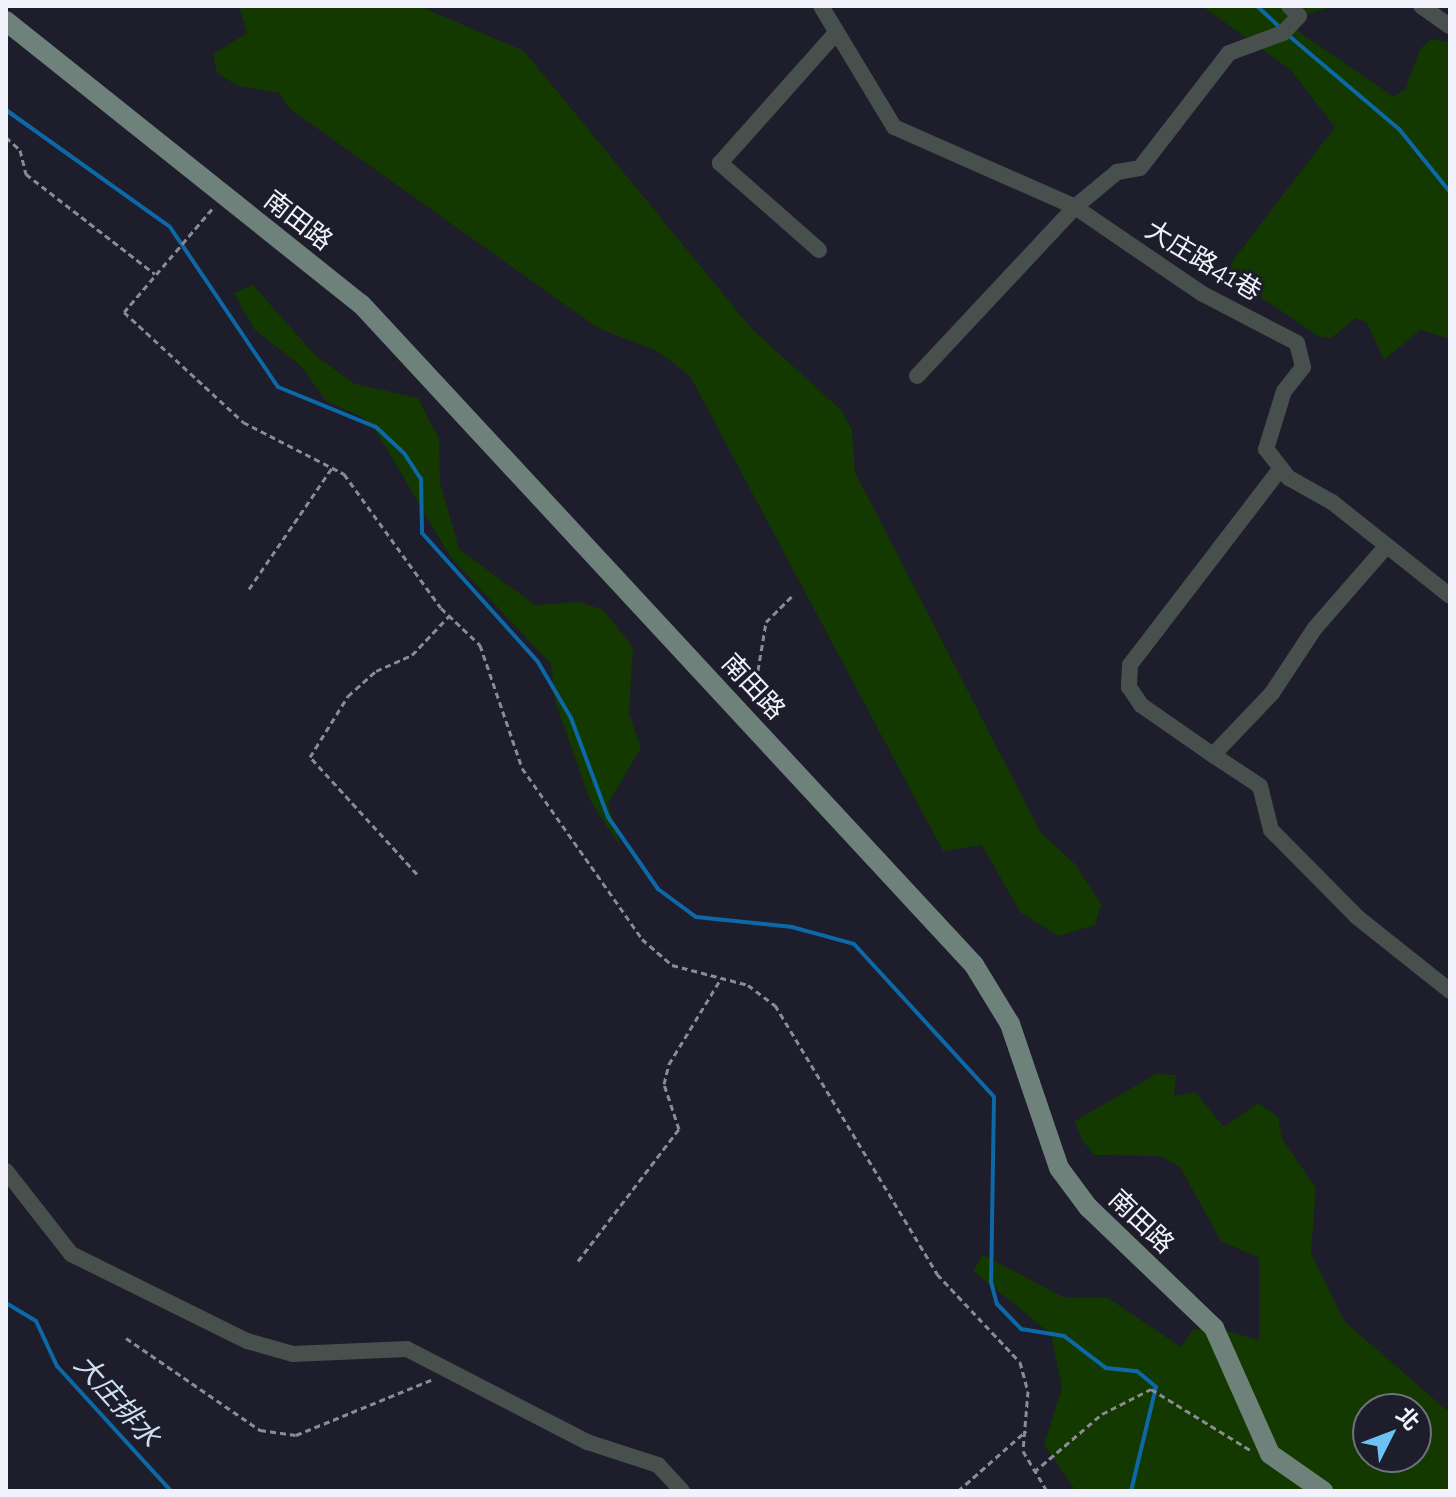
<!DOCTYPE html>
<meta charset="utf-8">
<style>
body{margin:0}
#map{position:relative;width:1456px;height:1497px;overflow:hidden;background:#1d1d2b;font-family:Raleway,"Noto Sans TC",sans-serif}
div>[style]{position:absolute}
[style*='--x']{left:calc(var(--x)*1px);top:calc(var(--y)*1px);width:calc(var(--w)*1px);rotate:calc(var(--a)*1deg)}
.green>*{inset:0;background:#133800}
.stream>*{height:4px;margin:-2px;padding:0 2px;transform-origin:2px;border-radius:2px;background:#0d68a7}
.path>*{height:3px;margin-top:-1.5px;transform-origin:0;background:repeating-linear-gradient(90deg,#8b8b97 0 6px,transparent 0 10px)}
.minor>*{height:16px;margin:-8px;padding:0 8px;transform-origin:8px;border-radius:8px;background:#47504d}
.major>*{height:20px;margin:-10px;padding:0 10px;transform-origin:10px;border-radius:10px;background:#6f817b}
span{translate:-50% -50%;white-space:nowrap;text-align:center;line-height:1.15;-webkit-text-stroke:6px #1d1d2b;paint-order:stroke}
.street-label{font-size:26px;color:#f2f2fc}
.water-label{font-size:28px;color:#cde0f1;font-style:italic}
.frame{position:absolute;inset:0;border:8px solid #f2f2fc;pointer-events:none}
.north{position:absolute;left:1352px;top:1393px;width:80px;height:80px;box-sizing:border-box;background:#1d1d2b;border:2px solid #72727f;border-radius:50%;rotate:48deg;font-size:22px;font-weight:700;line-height:32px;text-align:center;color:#f2f2fc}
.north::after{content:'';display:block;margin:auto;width:28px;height:36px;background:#6dc2f3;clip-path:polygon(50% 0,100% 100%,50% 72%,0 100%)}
</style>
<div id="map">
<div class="green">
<i style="clip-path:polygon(239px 6px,419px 6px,524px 51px,752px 329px,842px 411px,852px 430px,855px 472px,1041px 833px,1075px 864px,1101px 904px,1095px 925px,1058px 936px,1020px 912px,982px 845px,943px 851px,690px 376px,657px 351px,598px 328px,290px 109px,279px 93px,238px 86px,217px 73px,213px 54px,247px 33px)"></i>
<i style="clip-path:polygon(1202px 6px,1337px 6px,1295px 17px,1299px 32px,1394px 97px,1406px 88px,1420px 49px,1431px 39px,1450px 42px,1450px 339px,1420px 330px,1384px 360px,1367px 323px,1356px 318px,1331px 338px,1318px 336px,1224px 272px,1335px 127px,1291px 70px)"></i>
<i style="clip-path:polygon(253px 285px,316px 356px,355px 384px,418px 398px,439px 439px,440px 483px,459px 549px,535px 605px,580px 602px,603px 610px,633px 647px,629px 714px,641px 748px,608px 803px,621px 848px,590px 800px,555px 701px,551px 664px,451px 558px,378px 434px,364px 418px,326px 401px,301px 366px,254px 329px,234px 293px)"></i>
<i style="clip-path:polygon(evenodd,1156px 1074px,1176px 1075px,1174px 1096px,1195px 1092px,1224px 1127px,1258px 1103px,1278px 1117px,1282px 1139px,1316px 1188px,1311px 1253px,1344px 1321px,1450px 1413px,1450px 1491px,1076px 1491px,1044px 1445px,1062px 1388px,1051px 1334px,973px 1271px,983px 1255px,1063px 1297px,1108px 1298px,1181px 1347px,1193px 1330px,1214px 1327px,1259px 1340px,1259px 1258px,1221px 1241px,1180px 1167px,1160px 1156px,1094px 1155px,1081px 1138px,1075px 1121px,1156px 1074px,1368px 1409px,1416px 1409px,1416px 1457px,1368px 1457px,1368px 1409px)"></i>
</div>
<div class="stream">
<i style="--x:1257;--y:6;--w:34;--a:43"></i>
<i style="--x:1288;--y:35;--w:145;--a:40.3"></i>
<i style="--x:1399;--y:129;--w:81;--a:51"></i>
<i style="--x:6;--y:110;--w:201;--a:35.5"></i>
<i style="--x:170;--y:227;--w:193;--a:56"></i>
<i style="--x:278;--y:387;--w:106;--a:22.2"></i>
<i style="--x:376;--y:427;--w:38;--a:43"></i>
<i style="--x:404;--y:453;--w:31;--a:57"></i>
<i style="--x:421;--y:479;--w:54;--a:88.9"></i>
<i style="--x:422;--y:533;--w:173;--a:48"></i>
<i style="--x:538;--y:662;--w:65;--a:59.5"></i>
<i style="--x:571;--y:718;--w:106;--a:69.5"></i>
<i style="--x:608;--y:817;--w:88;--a:55.2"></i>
<i style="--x:658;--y:889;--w:47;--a:36.4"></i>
<i style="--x:696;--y:917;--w:97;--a:5.9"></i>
<i style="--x:792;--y:927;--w:64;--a:15.3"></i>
<i style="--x:854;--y:944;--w:207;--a:47.5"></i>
<i style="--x:994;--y:1097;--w:185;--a:90.9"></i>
<i style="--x:991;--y:1282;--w:23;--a:75"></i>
<i style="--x:997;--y:1304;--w:35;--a:46"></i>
<i style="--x:1021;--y:1329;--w:44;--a:9.2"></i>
<i style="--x:1064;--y:1336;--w:53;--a:37.3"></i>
<i style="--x:1106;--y:1368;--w:31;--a:6"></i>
<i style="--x:1137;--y:1371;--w:25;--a:40"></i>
<i style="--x:1156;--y:1387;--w:107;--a:103.5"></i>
<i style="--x:6;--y:1303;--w:35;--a:31"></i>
<i style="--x:36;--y:1321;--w:50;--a:65"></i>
<i style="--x:57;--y:1366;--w:169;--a:47.6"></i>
</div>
<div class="path">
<i style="--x:6;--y:137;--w:19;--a:43"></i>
<i style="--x:20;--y:150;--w:25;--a:76"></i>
<i style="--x:26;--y:174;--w:163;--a:37.8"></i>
<i style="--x:212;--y:209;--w:135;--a:130.5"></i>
<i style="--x:124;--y:312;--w:162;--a:42.7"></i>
<i style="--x:243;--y:422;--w:114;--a:27.2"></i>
<i style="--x:344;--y:474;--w:165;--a:54.1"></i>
<i style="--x:441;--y:608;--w:54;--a:43.5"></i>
<i style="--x:480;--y:645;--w:130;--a:71.1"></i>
<i style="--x:522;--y:768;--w:209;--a:54.9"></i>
<i style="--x:642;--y:939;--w:40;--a:41"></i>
<i style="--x:672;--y:965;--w:79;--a:14.7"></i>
<i style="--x:748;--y:985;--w:34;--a:37"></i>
<i style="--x:775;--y:1005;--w:314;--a:58.9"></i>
<i style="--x:937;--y:1274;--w:121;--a:46.7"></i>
<i style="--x:1020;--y:1362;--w:30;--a:75"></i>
<i style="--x:1028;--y:1391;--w:60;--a:94.8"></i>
<i style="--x:1023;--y:1451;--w:47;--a:59"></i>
<i style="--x:249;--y:589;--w:150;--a:-55.6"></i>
<i style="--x:753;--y:700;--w:79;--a:-80.5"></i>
<i style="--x:766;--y:622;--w:37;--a:-45"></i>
<i style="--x:417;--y:874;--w:159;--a:-132.4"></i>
<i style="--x:310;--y:757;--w:72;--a:-58.1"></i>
<i style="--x:348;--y:696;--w:38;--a:-42"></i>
<i style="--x:376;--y:671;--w:39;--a:-24"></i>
<i style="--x:412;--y:655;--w:55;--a:-46.5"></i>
<i style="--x:578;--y:1261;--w:166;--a:-52.6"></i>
<i style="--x:679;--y:1129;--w:47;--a:-108.4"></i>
<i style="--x:664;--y:1084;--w:21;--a:-76"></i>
<i style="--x:669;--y:1064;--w:98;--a:-58.7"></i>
<i style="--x:126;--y:1338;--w:163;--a:34.5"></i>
<i style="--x:260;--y:1430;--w:36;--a:8"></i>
<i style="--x:296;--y:1435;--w:146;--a:-22.2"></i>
<i style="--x:1034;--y:1472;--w:89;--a:-40.5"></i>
<i style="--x:1102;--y:1414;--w:55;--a:-27"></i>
<i style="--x:1151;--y:1389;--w:116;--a:31.6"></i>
<i style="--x:958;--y:1491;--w:91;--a:-41.4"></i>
</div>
<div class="minor">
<i style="--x:821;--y:6;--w:141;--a:58.9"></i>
<i style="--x:894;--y:127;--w:198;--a:23.8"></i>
<i style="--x:1075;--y:207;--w:153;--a:34.3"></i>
<i style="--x:1201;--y:293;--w:108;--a:27.5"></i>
<i style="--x:1297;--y:343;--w:25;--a:76"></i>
<i style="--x:1303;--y:367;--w:31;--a:128"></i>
<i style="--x:1284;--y:391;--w:61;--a:107.2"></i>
<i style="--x:1266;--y:449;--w:37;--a:52"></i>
<i style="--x:1289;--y:478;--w:49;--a:29.2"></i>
<i style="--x:1332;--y:502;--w:151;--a:38.5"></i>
<i style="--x:1421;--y:6;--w:35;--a:35"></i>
<i style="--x:819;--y:250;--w:132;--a:-138.7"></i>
<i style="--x:720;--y:163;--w:174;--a:-48.3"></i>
<i style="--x:917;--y:376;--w:231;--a:-46.9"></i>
<i style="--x:1075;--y:207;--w:55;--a:-39.8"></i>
<i style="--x:1117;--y:172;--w:23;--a:-10"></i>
<i style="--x:1140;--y:168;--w:145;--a:-52.3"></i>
<i style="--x:1229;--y:53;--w:58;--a:-20.3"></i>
<i style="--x:1283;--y:33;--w:23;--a:-47"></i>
<i style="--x:1299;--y:16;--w:14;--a:-135"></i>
<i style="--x:1281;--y:468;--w:248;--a:127.5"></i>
<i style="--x:1130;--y:665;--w:22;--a:93"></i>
<i style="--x:1129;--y:687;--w:22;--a:56"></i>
<i style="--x:1141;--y:705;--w:88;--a:34.8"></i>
<i style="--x:1213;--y:755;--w:86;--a:-46.4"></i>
<i style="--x:1272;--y:693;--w:78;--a:-56.5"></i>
<i style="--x:1315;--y:628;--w:105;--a:-48.9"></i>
<i style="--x:1213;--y:755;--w:56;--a:33.4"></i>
<i style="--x:1260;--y:786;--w:45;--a:76"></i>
<i style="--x:1271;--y:830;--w:122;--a:45.3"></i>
<i style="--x:1357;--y:917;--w:119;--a:38.5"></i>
<i style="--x:6;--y:1171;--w:105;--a:51.9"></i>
<i style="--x:71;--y:1254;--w:196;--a:26.3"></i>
<i style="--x:247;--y:1341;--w:48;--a:15.8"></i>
<i style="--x:293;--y:1354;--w:114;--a:-2.5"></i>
<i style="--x:407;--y:1349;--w:203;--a:27.3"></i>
<i style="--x:587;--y:1442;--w:75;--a:17.9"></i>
<i style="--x:658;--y:1465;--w:35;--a:47"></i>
</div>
<div class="major">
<i style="--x:6;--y:21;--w:454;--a:38.6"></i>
<i style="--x:361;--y:304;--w:901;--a:47.16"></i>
<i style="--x:974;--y:965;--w:69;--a:58.6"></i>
<i style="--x:1010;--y:1024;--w:152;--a:71.2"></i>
<i style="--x:1059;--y:1168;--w:49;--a:53.4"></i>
<i style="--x:1088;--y:1207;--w:175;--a:43.8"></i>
<i style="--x:1214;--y:1328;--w:138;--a:66"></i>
<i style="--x:1270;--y:1454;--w:65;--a:34.9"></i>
</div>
<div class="street-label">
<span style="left:298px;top:221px;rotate:38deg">南田路</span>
<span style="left:1203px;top:261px;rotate:31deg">大庄路41巷</span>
<span style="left:753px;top:687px;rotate:47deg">南田路</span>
<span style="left:1141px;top:1222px;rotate:44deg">南田路</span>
</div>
<div class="water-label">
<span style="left:117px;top:1401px;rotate:48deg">大庄排水</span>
</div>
<div class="frame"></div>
<div class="north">北</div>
</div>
